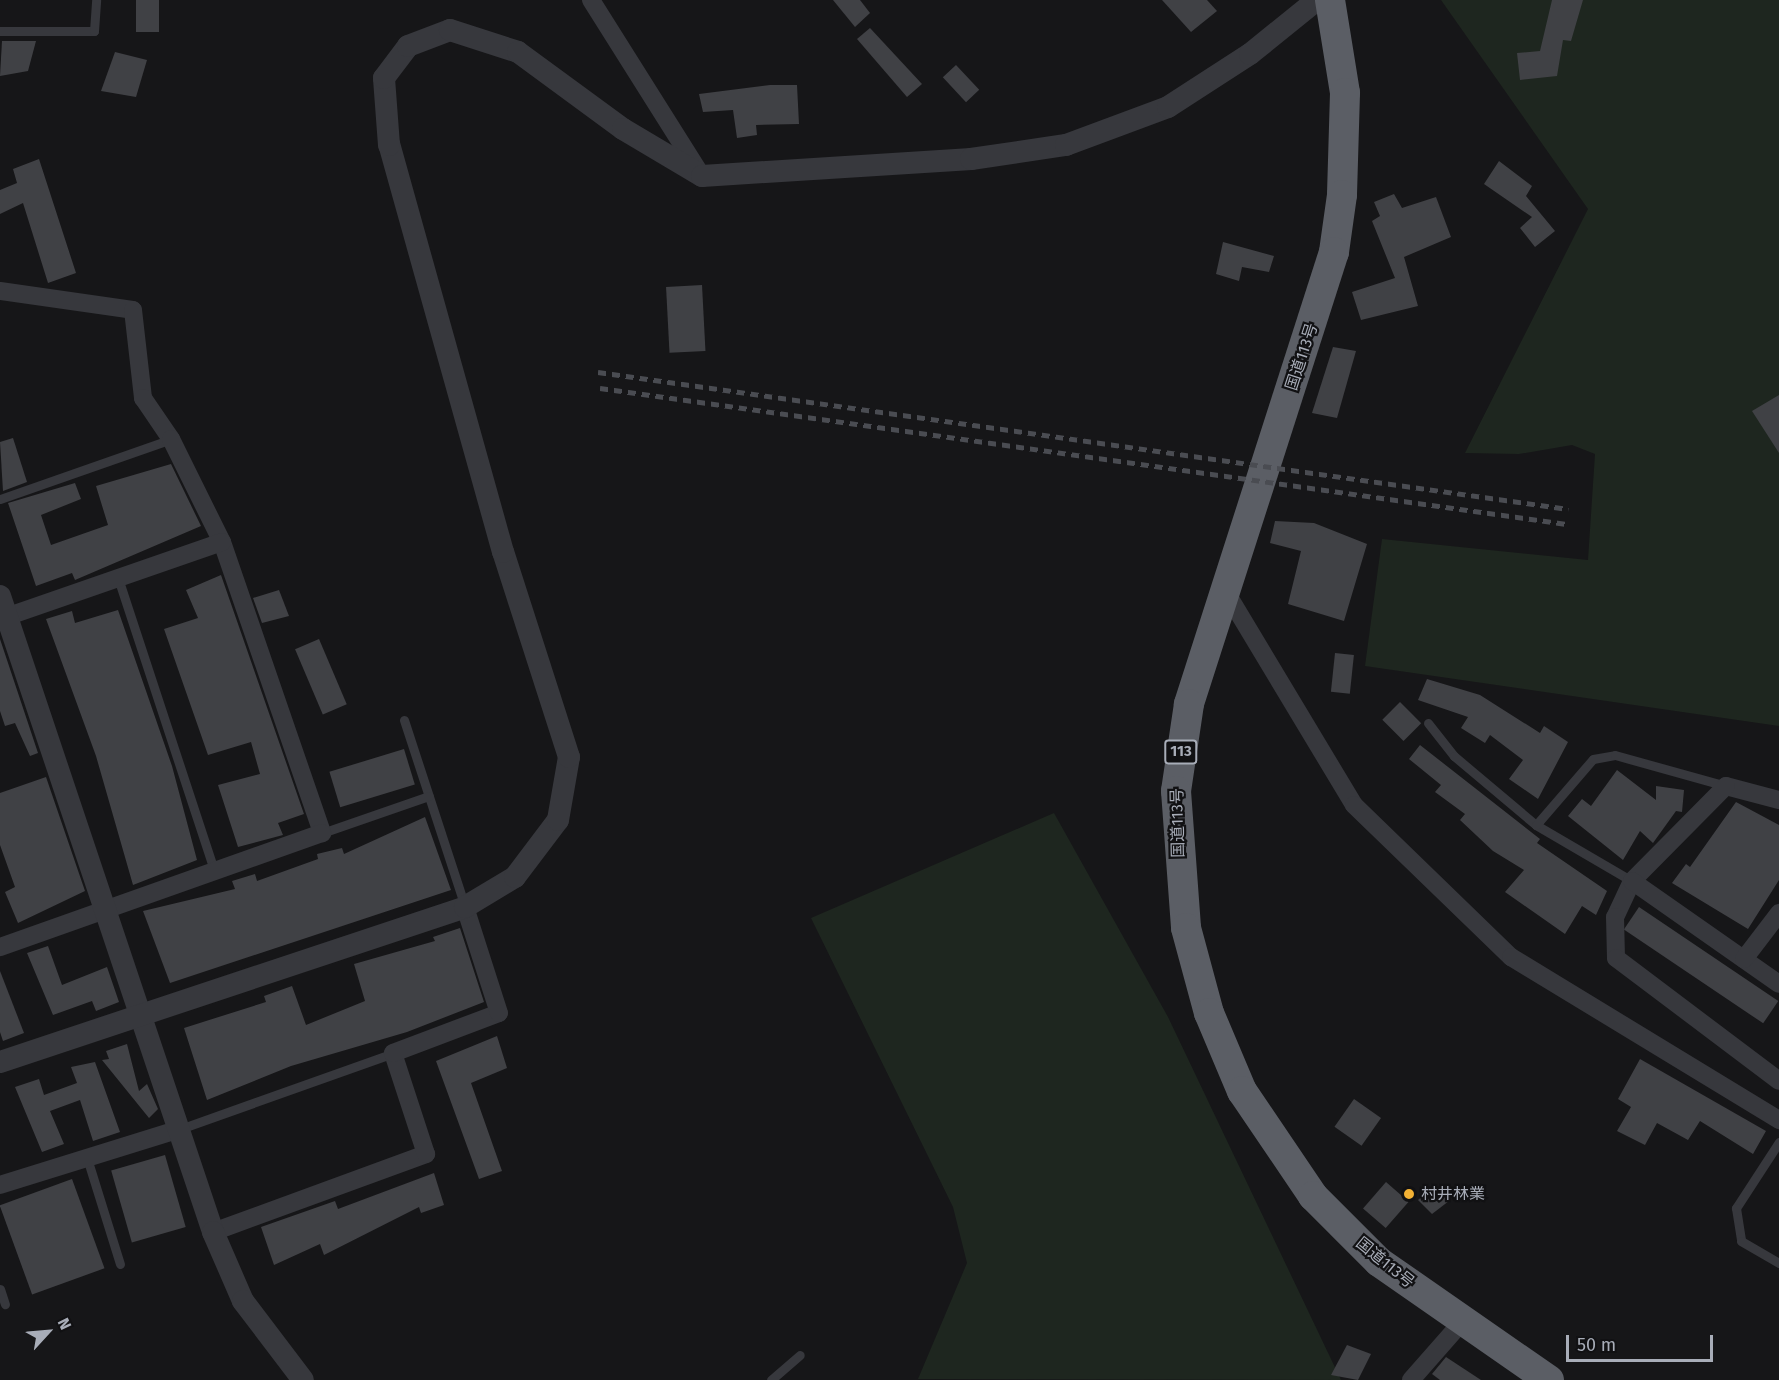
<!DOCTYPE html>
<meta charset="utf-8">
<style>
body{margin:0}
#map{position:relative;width:1779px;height:1380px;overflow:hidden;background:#161618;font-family:"Fira Sans","Noto Sans JP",sans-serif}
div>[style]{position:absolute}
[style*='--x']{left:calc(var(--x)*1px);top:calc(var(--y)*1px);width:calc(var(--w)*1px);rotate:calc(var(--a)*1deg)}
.green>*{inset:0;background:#1e261f}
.building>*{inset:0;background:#404145;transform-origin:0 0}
.service>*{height:9px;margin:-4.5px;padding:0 4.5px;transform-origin:4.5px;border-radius:4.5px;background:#37383d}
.minor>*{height:18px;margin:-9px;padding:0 9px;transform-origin:9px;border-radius:9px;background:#37383d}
.tertiary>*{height:22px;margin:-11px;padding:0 11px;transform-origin:11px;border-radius:11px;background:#37383d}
.trunk>*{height:30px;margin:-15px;padding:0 15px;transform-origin:15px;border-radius:15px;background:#5b5e65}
.rail>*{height:4.5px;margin-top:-2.25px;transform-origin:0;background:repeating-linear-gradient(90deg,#4a4c52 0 8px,transparent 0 14px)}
.dots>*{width:16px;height:16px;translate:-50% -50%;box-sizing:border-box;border:3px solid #111113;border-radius:50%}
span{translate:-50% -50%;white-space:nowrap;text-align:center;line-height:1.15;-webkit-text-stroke:4.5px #111113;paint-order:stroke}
.shield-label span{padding:2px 4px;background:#111113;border:2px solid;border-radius:4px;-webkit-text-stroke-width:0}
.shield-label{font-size:15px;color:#a8adb8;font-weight:700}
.street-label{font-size:16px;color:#a8adb8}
.poi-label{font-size:16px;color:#a8adb8}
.left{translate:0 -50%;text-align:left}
.north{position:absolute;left:18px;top:1302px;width:60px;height:60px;-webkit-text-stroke:4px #111113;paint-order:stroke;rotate:64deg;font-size:16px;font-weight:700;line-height:24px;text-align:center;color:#a8adb8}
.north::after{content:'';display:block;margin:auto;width:21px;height:27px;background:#a8adb8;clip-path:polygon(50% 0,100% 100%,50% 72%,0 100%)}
.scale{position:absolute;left:1566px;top:1335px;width:147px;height:27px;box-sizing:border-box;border:3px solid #a8adb8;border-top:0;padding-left:8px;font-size:18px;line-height:21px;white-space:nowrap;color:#a8adb8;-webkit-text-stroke:4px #111113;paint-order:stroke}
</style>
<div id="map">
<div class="green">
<i style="clip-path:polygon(1441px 0,1779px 0,1779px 726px,1365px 666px,1382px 539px,1588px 560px,1595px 454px,1572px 445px,1519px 454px,1465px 453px,1588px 209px)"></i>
<i style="clip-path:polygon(1054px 813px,1168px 1017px,1341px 1380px,918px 1379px,967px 1263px,953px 1207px,811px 918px)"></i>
</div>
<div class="building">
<i style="left:136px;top:0;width:23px;height:32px"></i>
<i style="clip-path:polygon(833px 0,860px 0,870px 13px,855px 27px)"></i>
<i style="clip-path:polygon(1162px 0,1207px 0,1217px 11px,1191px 32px)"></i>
<i style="clip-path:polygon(1552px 0,1583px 0,1571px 41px,1563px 40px,1557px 76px,1520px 80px,1517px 53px,1540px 51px)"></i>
<i style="clip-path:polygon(870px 28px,922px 84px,907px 97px,857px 39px)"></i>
<i style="clip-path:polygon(2px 41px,36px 41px,28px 71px,0 76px)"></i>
<i style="clip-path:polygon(115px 52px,147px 60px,136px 97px,101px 91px)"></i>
<i style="left:956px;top:65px;width:34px;height:18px;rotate:47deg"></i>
<i style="clip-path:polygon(770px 85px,797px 85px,799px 124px,756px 125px,757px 135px,737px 138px,733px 110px,703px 112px,699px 94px)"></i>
<i style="clip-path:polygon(39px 159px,76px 273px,48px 283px,23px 203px,0 214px,0 190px,17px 183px,13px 169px)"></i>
<i style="clip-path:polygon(1499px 161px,1532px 186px,1526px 196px,1555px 231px,1535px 247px,1520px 228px,1532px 217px,1484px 184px)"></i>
<i style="clip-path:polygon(1394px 194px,1402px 208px,1436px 197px,1451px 237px,1404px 257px,1418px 306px,1361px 320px,1352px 292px,1395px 278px,1372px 221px,1380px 216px,1374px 202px)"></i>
<i style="clip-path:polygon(1223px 242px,1274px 256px,1269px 272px,1242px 267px,1239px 281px,1216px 274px)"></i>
<i style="left:702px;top:285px;width:66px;height:36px;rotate:87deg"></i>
<i style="clip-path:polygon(1333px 347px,1356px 351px,1337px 418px,1312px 413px)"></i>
<i style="clip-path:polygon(1779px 395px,1779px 453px,1752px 411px)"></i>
<i style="clip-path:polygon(13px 438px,27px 482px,3px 491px,0 442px)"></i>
<i style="clip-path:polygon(171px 464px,201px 526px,75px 580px,72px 573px,36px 586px,8px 503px,75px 483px,81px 499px,41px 515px,51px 545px,108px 525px,96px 486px)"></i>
<i style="clip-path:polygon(1275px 521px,1314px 523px,1367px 544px,1344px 621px,1288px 604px,1301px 551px,1270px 543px)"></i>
<i style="clip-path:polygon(221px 575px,304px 814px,278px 823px,283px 835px,238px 847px,218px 785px,260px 774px,251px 742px,208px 755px,164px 629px,198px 618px,186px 590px)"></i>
<i style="clip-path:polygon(279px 590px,289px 616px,262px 623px,253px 598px)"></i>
<i style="clip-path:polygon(118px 610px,172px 766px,197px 860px,133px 885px,96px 756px,46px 619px,72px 611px,75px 623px)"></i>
<i style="clip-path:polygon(0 639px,38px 753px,30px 756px,15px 723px,5px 726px,0 711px)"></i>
<i style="left:319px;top:639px;width:71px;height:26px;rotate:67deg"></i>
<i style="left:1335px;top:653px;width:19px;height:39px;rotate:6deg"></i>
<i style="clip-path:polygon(1427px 679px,1480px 695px,1540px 733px,1544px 726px,1568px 742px,1538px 799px,1509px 779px,1523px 760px,1490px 735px,1485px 743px,1461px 728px,1468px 717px,1418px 700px)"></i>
<i style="left:1400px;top:702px;width:30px;height:25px;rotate:45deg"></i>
<i style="clip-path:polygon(1420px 745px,1540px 839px,1537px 843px,1607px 891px,1596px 915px,1582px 906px,1565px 934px,1505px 892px,1524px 870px,1493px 851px,1460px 820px,1465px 814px,1435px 792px,1441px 785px,1409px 759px)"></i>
<i style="left:404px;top:749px;width:37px;height:78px;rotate:73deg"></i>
<i style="clip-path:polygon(1617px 770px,1656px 800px,1656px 786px,1684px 790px,1682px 812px,1676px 811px,1653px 843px,1640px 831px,1623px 860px,1568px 816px,1582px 799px,1591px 806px)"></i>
<i style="clip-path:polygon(46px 777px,85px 891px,18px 923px,5px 892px,15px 887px,0 845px,0 793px)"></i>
<i style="clip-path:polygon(1736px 802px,1779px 825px,1779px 880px,1748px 929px,1672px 883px,1686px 864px,1690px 867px)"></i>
<i style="clip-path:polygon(425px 817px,451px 890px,170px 983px,143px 911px,235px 889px,232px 881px,255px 874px,257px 881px,318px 859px,317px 854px,342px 848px,344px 854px)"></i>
<i style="left:1639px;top:907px;width:168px;height:27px;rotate:34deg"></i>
<i style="clip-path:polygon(460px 928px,484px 1002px,407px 1032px,291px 1066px,207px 1100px,184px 1028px,266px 1002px,264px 996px,292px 986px,306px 1025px,365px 1001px,354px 964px,435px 941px,433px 937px)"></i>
<i style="clip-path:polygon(48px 946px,62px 985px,107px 967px,119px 1002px,96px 1011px,92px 1001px,53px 1015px,27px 953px)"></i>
<i style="clip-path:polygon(0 971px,24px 1033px,3px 1041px,0 1032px)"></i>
<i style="clip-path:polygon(497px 1036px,507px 1068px,471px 1083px,502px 1171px,479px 1179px,436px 1061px)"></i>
<i style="clip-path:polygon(127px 1044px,139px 1091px,147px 1084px,158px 1109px,149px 1118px,102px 1060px,109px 1059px,106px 1051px)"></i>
<i style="clip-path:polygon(1640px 1059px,1766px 1131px,1753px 1154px,1700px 1121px,1688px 1140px,1657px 1123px,1645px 1145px,1617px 1131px,1631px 1107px,1618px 1099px)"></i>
<i style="clip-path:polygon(95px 1062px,120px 1132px,93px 1141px,80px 1100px,50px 1111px,64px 1144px,42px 1152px,15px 1087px,39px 1079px,44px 1095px,77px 1083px,71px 1067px)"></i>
<i style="left:1354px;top:1099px;width:33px;height:34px;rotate:35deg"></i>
<i style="left:165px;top:1155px;width:75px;height:56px;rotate:74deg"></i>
<i style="clip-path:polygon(434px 1173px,444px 1205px,421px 1213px,419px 1207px,324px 1255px,320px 1244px,274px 1265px,261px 1227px,335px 1201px,338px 1209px)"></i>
<i style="left:72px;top:1179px;width:95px;height:77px;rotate:70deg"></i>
<i style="left:1386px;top:1182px;width:30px;height:35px;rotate:41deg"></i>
<i style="clip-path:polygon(1433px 1188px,1449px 1201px,1432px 1214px,1418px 1200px)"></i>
<i style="clip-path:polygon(1347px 1345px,1371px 1354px,1358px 1380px,1331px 1375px)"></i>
<i style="clip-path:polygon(1446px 1357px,1481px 1380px,1440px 1380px,1432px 1374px)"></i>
</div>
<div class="service">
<i style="--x:0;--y:31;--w:94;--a:0"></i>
<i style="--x:94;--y:31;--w:31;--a:-86"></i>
<i style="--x:0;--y:499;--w:181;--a:-19.3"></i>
<i style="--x:118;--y:578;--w:311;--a:71.8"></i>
<i style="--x:404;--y:720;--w:197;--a:71.9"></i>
<i style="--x:1428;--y:723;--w:42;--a:51.8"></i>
<i style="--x:1454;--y:756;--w:107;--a:40.1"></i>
<i style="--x:1536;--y:825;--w:111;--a:30.3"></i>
<i style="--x:1536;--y:825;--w:87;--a:-49.2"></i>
<i style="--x:1593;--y:759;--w:22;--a:-10"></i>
<i style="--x:1615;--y:755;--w:115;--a:15.6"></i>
<i style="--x:322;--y:833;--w:113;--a:-19.1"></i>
<i style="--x:180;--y:1129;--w:226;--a:-19.6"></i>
<i style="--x:1779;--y:1142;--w:79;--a:123.1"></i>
<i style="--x:1736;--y:1208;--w:33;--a:81"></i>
<i style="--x:1741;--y:1241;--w:44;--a:30.1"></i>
<i style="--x:87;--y:1158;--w:111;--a:72.7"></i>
<i style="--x:0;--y:1289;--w:16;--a:72"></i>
<i style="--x:771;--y:1380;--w:38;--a:-41"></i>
</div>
<div class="minor">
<i style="--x:591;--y:0;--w:208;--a:57.8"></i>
<i style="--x:0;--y:291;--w:134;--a:8.1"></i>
<i style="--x:133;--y:310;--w:89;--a:83.5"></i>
<i style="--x:143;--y:398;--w:50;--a:55.7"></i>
<i style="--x:171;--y:439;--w:115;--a:63.7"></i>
<i style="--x:222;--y:542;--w:308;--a:71"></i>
<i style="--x:322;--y:833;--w:342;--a:160.5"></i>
<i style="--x:1223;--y:587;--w:254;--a:59"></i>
<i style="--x:1354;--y:805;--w:219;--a:44.1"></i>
<i style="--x:1511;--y:957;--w:314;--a:31.3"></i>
<i style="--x:0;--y:619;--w:235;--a:-19.1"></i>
<i style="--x:1779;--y:800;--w:55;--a:-165.2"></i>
<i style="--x:1726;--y:786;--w:134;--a:134.7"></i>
<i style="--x:1632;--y:881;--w:40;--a:115"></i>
<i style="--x:1615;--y:917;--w:41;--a:88.6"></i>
<i style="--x:1616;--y:958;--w:204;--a:37"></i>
<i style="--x:1632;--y:881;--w:179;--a:35"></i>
<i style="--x:1744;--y:959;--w:58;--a:-52.7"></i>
<i style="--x:0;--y:1185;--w:189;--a:-17.3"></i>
<i style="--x:213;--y:1232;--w:227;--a:-20.1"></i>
<i style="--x:426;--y:1154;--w:106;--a:-108.1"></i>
<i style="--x:393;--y:1053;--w:113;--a:-20.7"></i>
<i style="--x:499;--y:1013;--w:111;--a:-107.8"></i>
<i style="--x:1411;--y:1380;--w:77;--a:-48.7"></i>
</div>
<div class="tertiary">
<i style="--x:0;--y:596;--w:671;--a:71.48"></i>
<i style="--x:213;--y:1232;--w:75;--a:66.5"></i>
<i style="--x:243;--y:1301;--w:99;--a:52.8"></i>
<i style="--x:0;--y:1062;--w:490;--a:-18.4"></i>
<i style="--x:465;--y:907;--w:58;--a:-31"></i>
<i style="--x:515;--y:877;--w:71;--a:-53"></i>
<i style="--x:558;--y:820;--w:64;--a:-80.1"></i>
<i style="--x:569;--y:757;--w:215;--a:-107.8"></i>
<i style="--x:503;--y:552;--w:423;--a:-105.6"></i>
<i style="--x:389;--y:145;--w:67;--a:-94.3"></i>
<i style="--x:384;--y:78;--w:40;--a:-53"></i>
<i style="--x:408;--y:46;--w:45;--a:-20.9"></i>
<i style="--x:450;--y:30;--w:71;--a:17.9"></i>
<i style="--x:518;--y:52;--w:130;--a:36.3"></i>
<i style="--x:623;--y:129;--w:92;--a:30.7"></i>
<i style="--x:702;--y:176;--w:270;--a:-3.6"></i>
<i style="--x:971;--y:159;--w:96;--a:-8.4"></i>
<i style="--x:1066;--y:145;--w:109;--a:-20.4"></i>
<i style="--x:1168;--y:107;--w:98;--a:-32.9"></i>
<i style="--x:1250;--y:54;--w:86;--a:-38.9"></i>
</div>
<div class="trunk">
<i style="--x:1330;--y:0;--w:94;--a:80.8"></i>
<i style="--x:1345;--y:93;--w:102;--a:91.7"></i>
<i style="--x:1342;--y:195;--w:58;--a:98"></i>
<i style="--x:1334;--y:252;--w:475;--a:107.8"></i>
<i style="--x:1189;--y:704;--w:88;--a:98.5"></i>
<i style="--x:1176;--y:791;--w:137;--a:85.8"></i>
<i style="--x:1186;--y:928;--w:88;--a:74.9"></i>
<i style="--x:1209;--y:1013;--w:85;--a:67.1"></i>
<i style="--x:1242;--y:1091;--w:127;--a:55.9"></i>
<i style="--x:1313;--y:1196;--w:93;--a:45"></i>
<i style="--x:1379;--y:1262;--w:207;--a:34.8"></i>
</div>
<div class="rail">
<i style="--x:598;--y:372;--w:980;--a:8.04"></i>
<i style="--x:600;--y:388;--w:976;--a:8.01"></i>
</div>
<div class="dots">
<i style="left:1409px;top:1194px;background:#f2b134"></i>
</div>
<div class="shield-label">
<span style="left:1181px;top:752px">113</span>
</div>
<div class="street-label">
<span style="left:1302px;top:357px;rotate:-72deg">国道113号</span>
<span style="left:1178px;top:823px;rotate:-91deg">国道113号</span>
<span style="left:1385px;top:1263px;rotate:39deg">国道113号</span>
</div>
<div class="poi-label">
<span class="left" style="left:1421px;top:1194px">村井林業</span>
</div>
<div class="north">N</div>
<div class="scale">50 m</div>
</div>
